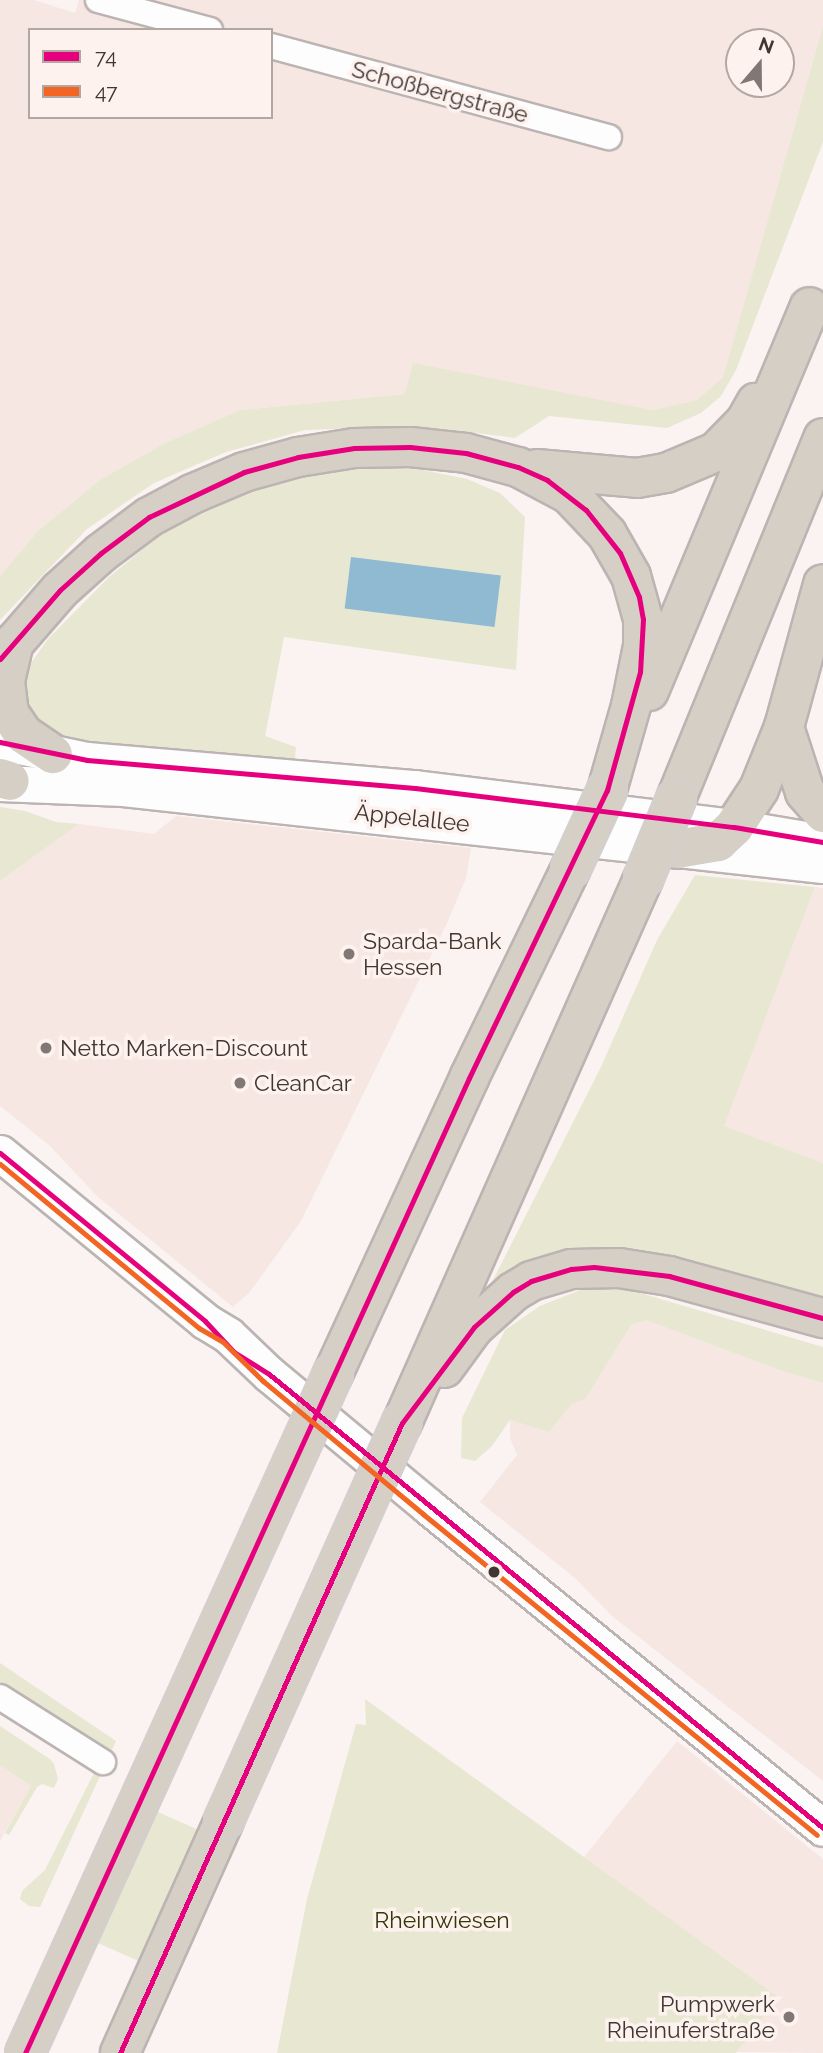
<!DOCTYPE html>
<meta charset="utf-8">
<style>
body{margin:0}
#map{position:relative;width:823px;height:2053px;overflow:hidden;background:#faf3f2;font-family:Raleway,sans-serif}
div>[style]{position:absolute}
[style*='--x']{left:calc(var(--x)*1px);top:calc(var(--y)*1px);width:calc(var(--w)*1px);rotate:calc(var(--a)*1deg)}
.built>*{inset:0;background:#f6e7e2}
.green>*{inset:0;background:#e7e7d2;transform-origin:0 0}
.water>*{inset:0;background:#90bad2;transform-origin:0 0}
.roads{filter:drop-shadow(2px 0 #bbb4b2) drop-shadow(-2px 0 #bbb4b2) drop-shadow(0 2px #bbb4b2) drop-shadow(0 -2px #bbb4b2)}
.street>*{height:24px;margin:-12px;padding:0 12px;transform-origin:12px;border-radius:12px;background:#fefdfd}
.secondary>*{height:35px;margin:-17.5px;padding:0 17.5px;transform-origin:17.5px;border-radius:17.5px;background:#fefdfd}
.highway>*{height:38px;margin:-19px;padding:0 19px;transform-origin:19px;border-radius:19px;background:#d5cfc5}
.bridges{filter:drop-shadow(2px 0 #d3cfcd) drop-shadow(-2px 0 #d3cfcd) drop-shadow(0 2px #d3cfcd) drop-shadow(0 -2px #d3cfcd)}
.highway-bridge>*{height:38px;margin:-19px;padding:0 19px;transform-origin:19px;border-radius:19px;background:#d5cfc5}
.bus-1>*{height:5px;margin:-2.5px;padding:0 2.5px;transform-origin:2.5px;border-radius:2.5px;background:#e6007e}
.bus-2>*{height:5px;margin:-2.5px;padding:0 2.5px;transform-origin:2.5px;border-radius:2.5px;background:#f26522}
.dots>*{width:19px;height:19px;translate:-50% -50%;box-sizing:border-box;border:4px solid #fdf2ee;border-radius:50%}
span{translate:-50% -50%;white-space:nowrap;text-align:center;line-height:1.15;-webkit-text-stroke:7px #fdf2ee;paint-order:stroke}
.street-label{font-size:23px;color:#403632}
.poi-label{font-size:23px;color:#403632}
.left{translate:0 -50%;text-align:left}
.right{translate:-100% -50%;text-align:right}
.park-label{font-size:23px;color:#353907}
.legend{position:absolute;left:28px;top:28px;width:245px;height:91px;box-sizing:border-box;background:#fdf2ee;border:2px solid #b1a7a3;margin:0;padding:9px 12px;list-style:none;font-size:21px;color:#403632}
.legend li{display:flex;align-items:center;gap:14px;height:35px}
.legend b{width:35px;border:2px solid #b1a7a3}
.north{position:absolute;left:725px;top:28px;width:70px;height:70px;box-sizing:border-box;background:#fdf2ee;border:2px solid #b1a7a3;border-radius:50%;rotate:20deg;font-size:19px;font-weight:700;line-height:28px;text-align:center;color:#403632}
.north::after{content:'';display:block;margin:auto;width:24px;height:32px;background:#817875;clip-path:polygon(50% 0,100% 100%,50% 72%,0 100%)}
</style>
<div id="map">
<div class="built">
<i style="clip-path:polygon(evenodd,0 0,34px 0,75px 13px,79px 0,823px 0,823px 26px,723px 377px,697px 400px,652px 410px,581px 398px,405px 394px,240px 410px,163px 444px,100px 480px,38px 531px,0 576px,0 0,30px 30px,271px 30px,271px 117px,30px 117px,30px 30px,0 0,739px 42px,781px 42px,781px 84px,739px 84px,739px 42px)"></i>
<i style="clip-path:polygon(176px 816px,471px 848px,466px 878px,448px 921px,301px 1221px,249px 1293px,233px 1307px,98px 1197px,49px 1145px,0 1106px,0 881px,79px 824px,154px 834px)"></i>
<i style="clip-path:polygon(815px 887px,823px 888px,823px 1163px,723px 1126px)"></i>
<i style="clip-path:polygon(646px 1320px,779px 1370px,823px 1383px,823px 1781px,613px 1617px,575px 1578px,480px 1502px,517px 1455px,510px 1438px,510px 1420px,549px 1432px,571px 1405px,586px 1398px,631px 1325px)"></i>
<i style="clip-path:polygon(677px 1741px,823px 1859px,823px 2053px,737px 2052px,777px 1998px,584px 1857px)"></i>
<i style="clip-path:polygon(0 1765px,31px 1786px,0 1841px)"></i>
</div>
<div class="green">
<i style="clip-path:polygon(823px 26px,823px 142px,736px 370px,721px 396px,701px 413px,667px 428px,549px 416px,515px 438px,445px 429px,380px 427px,305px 430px,226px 452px,154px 483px,87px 529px,0 620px,0 576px,38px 531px,100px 480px,163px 444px,240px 410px,405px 394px,413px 363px,652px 410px,697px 400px,723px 377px)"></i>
<i style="clip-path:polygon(376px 466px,417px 469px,467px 479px,500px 493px,525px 517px,516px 670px,284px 637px,265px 736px,296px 747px,295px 758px,216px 758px,68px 744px,20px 709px,26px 670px,48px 639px,109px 577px,158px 537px,229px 496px,276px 481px,324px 470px)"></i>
<i style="clip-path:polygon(0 807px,25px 811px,56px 822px,79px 824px,0 881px)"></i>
<i style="clip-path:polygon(695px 875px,815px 887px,724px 1126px,823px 1163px,823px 1297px,642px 1251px,597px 1248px,560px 1253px,488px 1290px,601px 1067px,657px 940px)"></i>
<i style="clip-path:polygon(593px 1285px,623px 1288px,823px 1347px,823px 1383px,779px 1370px,646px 1320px,631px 1325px,586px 1398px,571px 1405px,549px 1432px,510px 1420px,492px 1446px,475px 1461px,461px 1458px,462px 1418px,505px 1330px,540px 1306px)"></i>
<i style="clip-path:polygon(0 1663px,116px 1741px,40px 1907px,29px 1906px,20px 1899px,22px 1891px,45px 1870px,105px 1751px,0 1682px)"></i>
<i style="clip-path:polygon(365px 1699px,778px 1997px,736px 2053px,277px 2053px,307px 1899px,356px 1724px,366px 1725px)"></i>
<i style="clip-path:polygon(0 1726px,50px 1759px,54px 1764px,58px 1779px,54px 1788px,42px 1784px,37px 1787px,9px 1835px,5px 1833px,31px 1786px,0 1765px)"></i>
<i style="left:122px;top:1796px;width:117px;height:144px;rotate:24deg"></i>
</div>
<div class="water">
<i style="left:351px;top:557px;width:151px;height:52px;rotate:7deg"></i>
</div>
<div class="roads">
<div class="street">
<i style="--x:98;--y:0;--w:116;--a:15"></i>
<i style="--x:271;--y:46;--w:350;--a:15.1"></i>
<i style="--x:0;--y:1697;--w:122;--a:32.3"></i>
</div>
<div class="secondary">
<i style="--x:0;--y:742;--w:89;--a:11.7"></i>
<i style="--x:87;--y:760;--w:329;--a:4.9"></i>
<i style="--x:415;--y:788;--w:321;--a:7"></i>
<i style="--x:734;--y:827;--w:90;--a:9.6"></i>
<i style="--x:0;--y:783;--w:123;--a:2.3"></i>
<i style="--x:123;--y:788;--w:704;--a:6.28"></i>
<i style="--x:0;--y:1153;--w:265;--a:39.3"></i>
<i style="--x:205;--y:1321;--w:27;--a:31"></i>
<i style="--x:228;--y:1335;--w:57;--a:43.6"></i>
<i style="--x:269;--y:1374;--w:208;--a:39.7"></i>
<i style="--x:429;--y:1507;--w:508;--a:39.17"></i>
</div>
<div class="highway">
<i style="--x:537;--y:469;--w:100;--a:5.1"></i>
<i style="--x:637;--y:478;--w:29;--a:-10"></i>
<i style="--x:666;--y:473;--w:54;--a:-22.8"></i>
<i style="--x:716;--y:452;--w:43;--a:-45.9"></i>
<i style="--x:746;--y:421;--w:21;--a:-61"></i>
<i style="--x:14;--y:642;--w:40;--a:103"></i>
<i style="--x:5;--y:681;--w:32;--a:83"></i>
<i style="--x:9;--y:713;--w:25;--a:56"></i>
<i style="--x:23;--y:734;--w:36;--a:34"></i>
<i style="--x:0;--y:659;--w:91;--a:-49"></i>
<i style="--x:60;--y:590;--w:55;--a:-42.1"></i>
<i style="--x:101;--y:553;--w:60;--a:-36.9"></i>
<i style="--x:149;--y:517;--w:49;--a:-28.1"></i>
<i style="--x:192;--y:494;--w:56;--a:-22.9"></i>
<i style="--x:244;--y:472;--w:56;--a:-15.5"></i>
<i style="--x:298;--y:457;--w:57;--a:-9.1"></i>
<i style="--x:354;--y:448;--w:56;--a:-1"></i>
<i style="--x:410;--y:447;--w:56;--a:6.1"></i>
<i style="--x:466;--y:453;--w:54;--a:15.1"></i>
<i style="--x:518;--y:467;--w:58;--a:27.9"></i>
<i style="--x:569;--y:494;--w:55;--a:46.5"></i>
<i style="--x:607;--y:534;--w:48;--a:60.3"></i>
<i style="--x:631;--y:576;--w:45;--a:74.4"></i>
<i style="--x:643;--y:619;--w:27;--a:90"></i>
<i style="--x:643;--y:646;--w:61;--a:101.3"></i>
<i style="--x:631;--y:706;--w:87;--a:105.9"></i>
<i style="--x:649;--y:691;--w:416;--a:-67.3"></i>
<i style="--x:784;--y:727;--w:68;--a:72.1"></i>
<i style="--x:805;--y:792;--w:28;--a:49"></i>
<i style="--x:0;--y:778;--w:10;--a:17"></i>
<i style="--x:676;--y:799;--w:390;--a:-67.8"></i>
<i style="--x:677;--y:849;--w:42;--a:-9.7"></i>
<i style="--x:718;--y:842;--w:22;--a:-43"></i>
<i style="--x:734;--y:827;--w:45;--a:-56.7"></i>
<i style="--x:759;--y:789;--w:67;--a:-68"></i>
<i style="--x:784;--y:727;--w:148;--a:-74.7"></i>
<i style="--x:444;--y:1368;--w:51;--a:-53.8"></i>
<i style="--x:474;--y:1327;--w:52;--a:-41.9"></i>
<i style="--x:513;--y:1292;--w:21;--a:-31"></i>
<i style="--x:531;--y:1281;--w:42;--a:-16.7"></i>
<i style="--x:571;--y:1269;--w:48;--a:-1.2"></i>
<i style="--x:619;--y:1268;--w:51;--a:9.1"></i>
<i style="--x:669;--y:1276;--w:160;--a:15.3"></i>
<i style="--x:333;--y:1374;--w:326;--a:-65.3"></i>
<i style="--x:469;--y:1078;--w:233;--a:-64.1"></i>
<i style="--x:402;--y:1423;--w:597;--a:-66.1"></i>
<i style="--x:120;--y:2053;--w:255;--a:-65.9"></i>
</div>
</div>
<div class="bridges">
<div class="highway-bridge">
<i style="--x:571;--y:868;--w:86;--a:-65.2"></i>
<i style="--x:644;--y:877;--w:84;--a:-67.7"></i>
<i style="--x:224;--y:1820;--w:435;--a:-65.9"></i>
<i style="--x:25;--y:2053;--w:746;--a:-65.6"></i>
</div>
</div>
<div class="bus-1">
<i style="--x:0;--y:659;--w:91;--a:-49"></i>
<i style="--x:60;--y:590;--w:55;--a:-42.1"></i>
<i style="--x:101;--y:553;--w:60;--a:-36.9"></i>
<i style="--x:149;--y:517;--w:105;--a:-25.3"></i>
<i style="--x:244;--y:472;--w:56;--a:-15.5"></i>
<i style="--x:298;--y:457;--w:57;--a:-9.1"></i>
<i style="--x:354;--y:448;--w:56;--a:-1"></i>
<i style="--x:410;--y:447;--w:56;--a:6.1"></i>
<i style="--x:466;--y:453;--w:54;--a:15.1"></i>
<i style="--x:518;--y:467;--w:32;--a:24"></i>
<i style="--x:547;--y:480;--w:49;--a:37.6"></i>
<i style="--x:586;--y:510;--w:55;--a:51.7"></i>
<i style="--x:620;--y:553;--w:48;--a:66.6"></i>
<i style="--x:639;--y:597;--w:22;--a:80"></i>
<i style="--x:643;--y:619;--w:53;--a:93.2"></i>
<i style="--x:640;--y:672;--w:123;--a:105.6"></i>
<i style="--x:607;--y:790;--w:319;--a:115.6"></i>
<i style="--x:469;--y:1078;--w:1071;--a:114.48"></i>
<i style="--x:0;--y:742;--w:89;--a:11.7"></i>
<i style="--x:87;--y:760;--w:329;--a:4.9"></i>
<i style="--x:415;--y:788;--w:321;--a:7"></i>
<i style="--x:734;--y:827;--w:90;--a:9.6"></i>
<i style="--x:0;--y:1153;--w:265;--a:39.3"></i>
<i style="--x:205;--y:1321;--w:42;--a:46.9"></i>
<i style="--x:234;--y:1352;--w:41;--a:32.2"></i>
<i style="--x:269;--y:1374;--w:716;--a:39.33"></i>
<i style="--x:120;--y:2053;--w:690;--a:-65.89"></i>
<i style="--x:402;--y:1423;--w:120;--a:-53.1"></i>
<i style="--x:474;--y:1327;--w:52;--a:-41.9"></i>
<i style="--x:513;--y:1292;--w:21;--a:-31"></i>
<i style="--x:531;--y:1281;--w:42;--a:-16.7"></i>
<i style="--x:571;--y:1269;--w:23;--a:-5"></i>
<i style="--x:594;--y:1267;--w:76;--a:6.8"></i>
<i style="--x:669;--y:1276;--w:160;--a:15.3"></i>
</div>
<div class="bus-2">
<i style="--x:0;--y:1164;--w:258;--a:39.5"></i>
<i style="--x:199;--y:1328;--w:28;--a:30"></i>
<i style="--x:223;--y:1342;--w:56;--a:44.3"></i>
<i style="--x:263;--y:1381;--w:208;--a:39.7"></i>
<i style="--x:423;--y:1514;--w:508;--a:39.17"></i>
</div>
<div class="dots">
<i style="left:349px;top:954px;background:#817875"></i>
<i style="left:46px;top:1048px;background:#817875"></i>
<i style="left:240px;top:1083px;background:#817875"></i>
<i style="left:494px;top:1572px;background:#403632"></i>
<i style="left:789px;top:2017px;background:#817875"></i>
</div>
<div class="street-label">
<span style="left:440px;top:92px;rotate:15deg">Schoßbergstraße</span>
<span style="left:412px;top:818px;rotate:6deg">Äppelallee</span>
</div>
<div class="poi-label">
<span class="left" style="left:363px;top:954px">Sparda-Bank<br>Hessen</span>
<span class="left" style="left:60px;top:1048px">Netto Marken-Discount</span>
<span class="left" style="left:254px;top:1083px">CleanCar</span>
<span class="right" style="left:775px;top:2017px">Pumpwerk<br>Rheinuferstraße</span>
</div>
<div class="park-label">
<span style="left:442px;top:1920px">Rheinwiesen</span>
</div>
<ul class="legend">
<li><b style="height:9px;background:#e6007e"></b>74</li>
<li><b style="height:9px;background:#f26522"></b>47</li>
</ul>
<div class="north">N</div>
</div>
